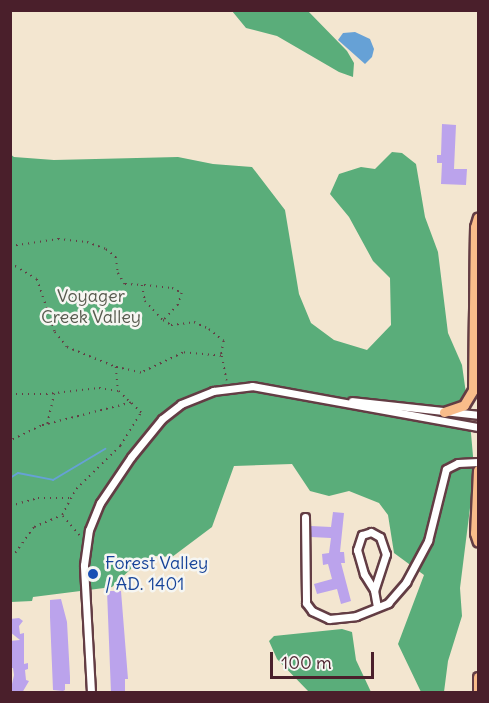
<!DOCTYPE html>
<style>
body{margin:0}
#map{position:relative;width:489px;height:703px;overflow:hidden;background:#f3e6d0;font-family:Delius,sans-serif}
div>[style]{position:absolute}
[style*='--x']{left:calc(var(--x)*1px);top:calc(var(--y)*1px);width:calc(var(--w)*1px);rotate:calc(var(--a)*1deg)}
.forest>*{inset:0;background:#5aad7a}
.water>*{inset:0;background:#66a1d6}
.stream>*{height:2px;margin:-1px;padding:0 1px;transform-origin:1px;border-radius:1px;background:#66a1d6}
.building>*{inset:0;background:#bba3ec}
.path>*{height:1.5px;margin-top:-0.75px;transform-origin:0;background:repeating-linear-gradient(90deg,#633d44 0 1.5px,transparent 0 6px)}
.roads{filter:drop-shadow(2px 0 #633d44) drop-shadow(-2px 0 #633d44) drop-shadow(0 2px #633d44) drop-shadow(0 -2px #633d44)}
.minor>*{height:7px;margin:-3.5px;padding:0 3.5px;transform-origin:3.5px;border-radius:3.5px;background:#fff}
.major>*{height:9px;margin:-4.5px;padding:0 4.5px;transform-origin:4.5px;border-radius:4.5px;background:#f9bc8a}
.dots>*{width:16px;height:16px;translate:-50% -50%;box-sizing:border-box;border:3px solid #f6f6f2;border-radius:50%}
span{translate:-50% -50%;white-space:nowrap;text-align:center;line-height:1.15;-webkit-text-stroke:5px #f6f6f2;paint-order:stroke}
.park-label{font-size:18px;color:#575a4e}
.transit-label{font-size:18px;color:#164399}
.left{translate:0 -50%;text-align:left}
.frame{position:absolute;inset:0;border:12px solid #4a1f2b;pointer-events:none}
.scale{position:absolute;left:270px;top:652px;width:104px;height:27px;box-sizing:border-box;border:3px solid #4a1f2b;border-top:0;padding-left:8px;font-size:18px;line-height:21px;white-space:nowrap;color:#4a1f2b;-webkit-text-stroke:4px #f6f6f2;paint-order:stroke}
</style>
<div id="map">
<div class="forest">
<i style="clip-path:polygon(232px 11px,308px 11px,347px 51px,354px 63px,353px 77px,339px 72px,277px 36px,246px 28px)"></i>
<i style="clip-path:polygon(392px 152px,402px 153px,416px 164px,425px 217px,438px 252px,448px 333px,462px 365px,470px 422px,473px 456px,471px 500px,460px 588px,462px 616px,448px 661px,444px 692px,421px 692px,398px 644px,424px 575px,394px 553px,388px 515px,379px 503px,349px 491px,329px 496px,310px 491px,292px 464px,234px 466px,212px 527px,172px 557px,154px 556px,136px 564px,112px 587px,33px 597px,32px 601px,11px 602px,10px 154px,14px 157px,54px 160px,178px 157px,213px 164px,252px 167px,285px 210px,299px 294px,311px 323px,334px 340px,367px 350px,391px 325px,390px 278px,373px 261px,349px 217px,330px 194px,339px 174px,361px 167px,375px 169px)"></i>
<i style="clip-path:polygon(342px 629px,352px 632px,356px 660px,371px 692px,309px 692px,277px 659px,269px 641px,274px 636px)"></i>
</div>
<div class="water">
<i style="clip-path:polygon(355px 32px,370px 39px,374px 49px,372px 57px,365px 64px,338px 40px,343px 33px)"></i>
</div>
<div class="stream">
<i style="--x:10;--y:478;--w:9;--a:-32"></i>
<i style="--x:18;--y:473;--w:36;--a:11"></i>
<i style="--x:53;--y:480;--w:61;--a:-30.8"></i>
</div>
<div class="building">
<i style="clip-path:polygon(442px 124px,456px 125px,454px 169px,467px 169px,466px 185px,441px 184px,442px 163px,437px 163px,437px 155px,441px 155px)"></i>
<i style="clip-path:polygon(333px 512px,344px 513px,340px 552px,344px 552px,345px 563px,341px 563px,351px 601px,341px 604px,337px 589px,317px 594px,314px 584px,332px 579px,328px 564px,323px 565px,322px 554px,329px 553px,331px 538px,311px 537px,311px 526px,331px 527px)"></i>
<i style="clip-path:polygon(107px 591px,121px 591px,128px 679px,125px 679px,125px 693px,111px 693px)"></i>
<i style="clip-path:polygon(61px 599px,67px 622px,70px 677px,70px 684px,65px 684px,65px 690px,63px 691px,53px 690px,50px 617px,50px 600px)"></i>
<i style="clip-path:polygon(19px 618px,23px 621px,19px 626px,20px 634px,24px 633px,24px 664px,28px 663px,28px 669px,25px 670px,26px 680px,29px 681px,22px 693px,10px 693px,14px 675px,13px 668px,10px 668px,10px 641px,20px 640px,10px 632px,10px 619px)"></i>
</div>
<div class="path">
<i style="--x:10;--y:246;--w:49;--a:-8.3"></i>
<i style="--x:58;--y:239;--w:29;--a:6"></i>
<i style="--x:87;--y:242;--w:20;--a:20"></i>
<i style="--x:106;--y:249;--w:13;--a:39"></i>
<i style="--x:116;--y:257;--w:16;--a:83"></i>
<i style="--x:118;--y:273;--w:13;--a:58"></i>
<i style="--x:125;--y:284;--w:17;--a:3"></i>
<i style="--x:142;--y:285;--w:16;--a:79"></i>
<i style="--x:145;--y:301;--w:26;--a:47"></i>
<i style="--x:163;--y:320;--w:9;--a:32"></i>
<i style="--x:171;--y:325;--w:23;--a:-7"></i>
<i style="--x:194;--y:322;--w:17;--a:25"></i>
<i style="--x:209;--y:329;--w:19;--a:39"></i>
<i style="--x:224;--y:341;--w:15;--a:101"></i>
<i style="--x:221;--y:356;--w:38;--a:-175"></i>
<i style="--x:183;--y:353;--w:47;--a:154.5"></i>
<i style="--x:141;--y:373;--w:26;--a:-167"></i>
<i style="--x:10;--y:263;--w:31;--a:31"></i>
<i style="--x:37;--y:279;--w:56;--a:71.2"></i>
<i style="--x:55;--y:332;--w:19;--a:51"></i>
<i style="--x:67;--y:347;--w:53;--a:22.2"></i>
<i style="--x:116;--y:367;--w:23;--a:85"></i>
<i style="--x:144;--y:285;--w:28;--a:6"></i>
<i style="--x:172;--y:288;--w:11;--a:27"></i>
<i style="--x:182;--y:293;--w:13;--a:108"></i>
<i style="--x:178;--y:305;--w:21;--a:133"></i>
<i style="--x:222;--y:356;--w:25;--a:79"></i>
<i style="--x:10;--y:394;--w:36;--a:0"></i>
<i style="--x:46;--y:394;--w:53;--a:-6.5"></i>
<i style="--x:99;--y:388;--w:20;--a:9"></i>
<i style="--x:119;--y:391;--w:17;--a:45"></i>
<i style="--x:131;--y:403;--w:93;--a:165.7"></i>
<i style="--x:41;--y:426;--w:34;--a:154"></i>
<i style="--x:47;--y:424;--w:31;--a:-77"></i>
<i style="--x:10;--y:506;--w:29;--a:-16"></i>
<i style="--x:38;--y:498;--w:32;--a:0"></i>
<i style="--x:63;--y:516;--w:28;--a:49"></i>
<i style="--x:10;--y:554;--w:5;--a:-11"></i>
<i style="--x:15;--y:553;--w:32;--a:-54"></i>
<i style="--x:34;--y:527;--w:30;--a:-23"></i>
<i style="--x:62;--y:515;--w:30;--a:-62"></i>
<i style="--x:76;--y:489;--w:62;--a:-44.3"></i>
<i style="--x:120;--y:446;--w:39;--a:-58"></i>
<i style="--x:141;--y:413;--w:14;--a:-135"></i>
</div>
<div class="roads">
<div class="minor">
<i style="--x:352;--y:401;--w:127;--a:6.3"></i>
<i style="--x:305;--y:517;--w:86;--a:89.3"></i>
<i style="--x:306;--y:603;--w:10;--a:53"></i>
<i style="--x:312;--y:611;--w:19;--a:25"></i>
<i style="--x:329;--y:619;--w:27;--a:-6"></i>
<i style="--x:356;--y:616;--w:35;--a:-22"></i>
<i style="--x:388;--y:603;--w:28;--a:-49"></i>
<i style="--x:406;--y:582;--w:47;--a:-61.8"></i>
<i style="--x:428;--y:541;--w:74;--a:-76"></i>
<i style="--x:446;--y:469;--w:13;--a:-27"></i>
<i style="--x:458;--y:463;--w:20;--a:-3"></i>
<i style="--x:374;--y:590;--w:19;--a:-122"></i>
<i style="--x:364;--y:574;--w:25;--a:-106"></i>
<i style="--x:357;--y:550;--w:16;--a:-72"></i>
<i style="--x:362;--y:535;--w:9;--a:-18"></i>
<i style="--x:371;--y:532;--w:10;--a:29"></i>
<i style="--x:380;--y:537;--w:18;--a:71"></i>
<i style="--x:386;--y:554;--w:38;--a:108"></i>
<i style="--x:374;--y:590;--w:17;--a:80"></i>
<i style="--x:91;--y:692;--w:127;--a:-93.2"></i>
<i style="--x:84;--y:565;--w:35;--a:-82"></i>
<i style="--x:89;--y:530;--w:29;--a:-68"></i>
<i style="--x:100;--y:503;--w:55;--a:-56"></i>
<i style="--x:131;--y:457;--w:49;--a:-50.8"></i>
<i style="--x:162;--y:419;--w:24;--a:-38"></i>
<i style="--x:181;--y:404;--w:35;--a:-22"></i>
<i style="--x:213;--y:391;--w:39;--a:-7"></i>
<i style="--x:252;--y:386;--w:230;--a:10.3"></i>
</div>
<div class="major">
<i style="--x:444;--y:412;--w:21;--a:-19"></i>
<i style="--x:464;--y:405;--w:17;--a:-59"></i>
<i style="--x:473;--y:390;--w:163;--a:-89.3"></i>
<i style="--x:475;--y:227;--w:10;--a:-73"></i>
<i style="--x:478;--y:470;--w:63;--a:92.7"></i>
<i style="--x:475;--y:533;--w:9;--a:72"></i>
<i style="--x:478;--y:692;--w:15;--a:-90"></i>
</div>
</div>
<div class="dots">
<i style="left:93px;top:574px;background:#1a4fb4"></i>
</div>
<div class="park-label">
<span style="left:91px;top:307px">Voyager<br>Creek Valley</span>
</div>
<div class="transit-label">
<span class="left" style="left:105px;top:574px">Forest Valley<br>/ AD. 1401</span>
</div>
<div class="frame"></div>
<div class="scale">100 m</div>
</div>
